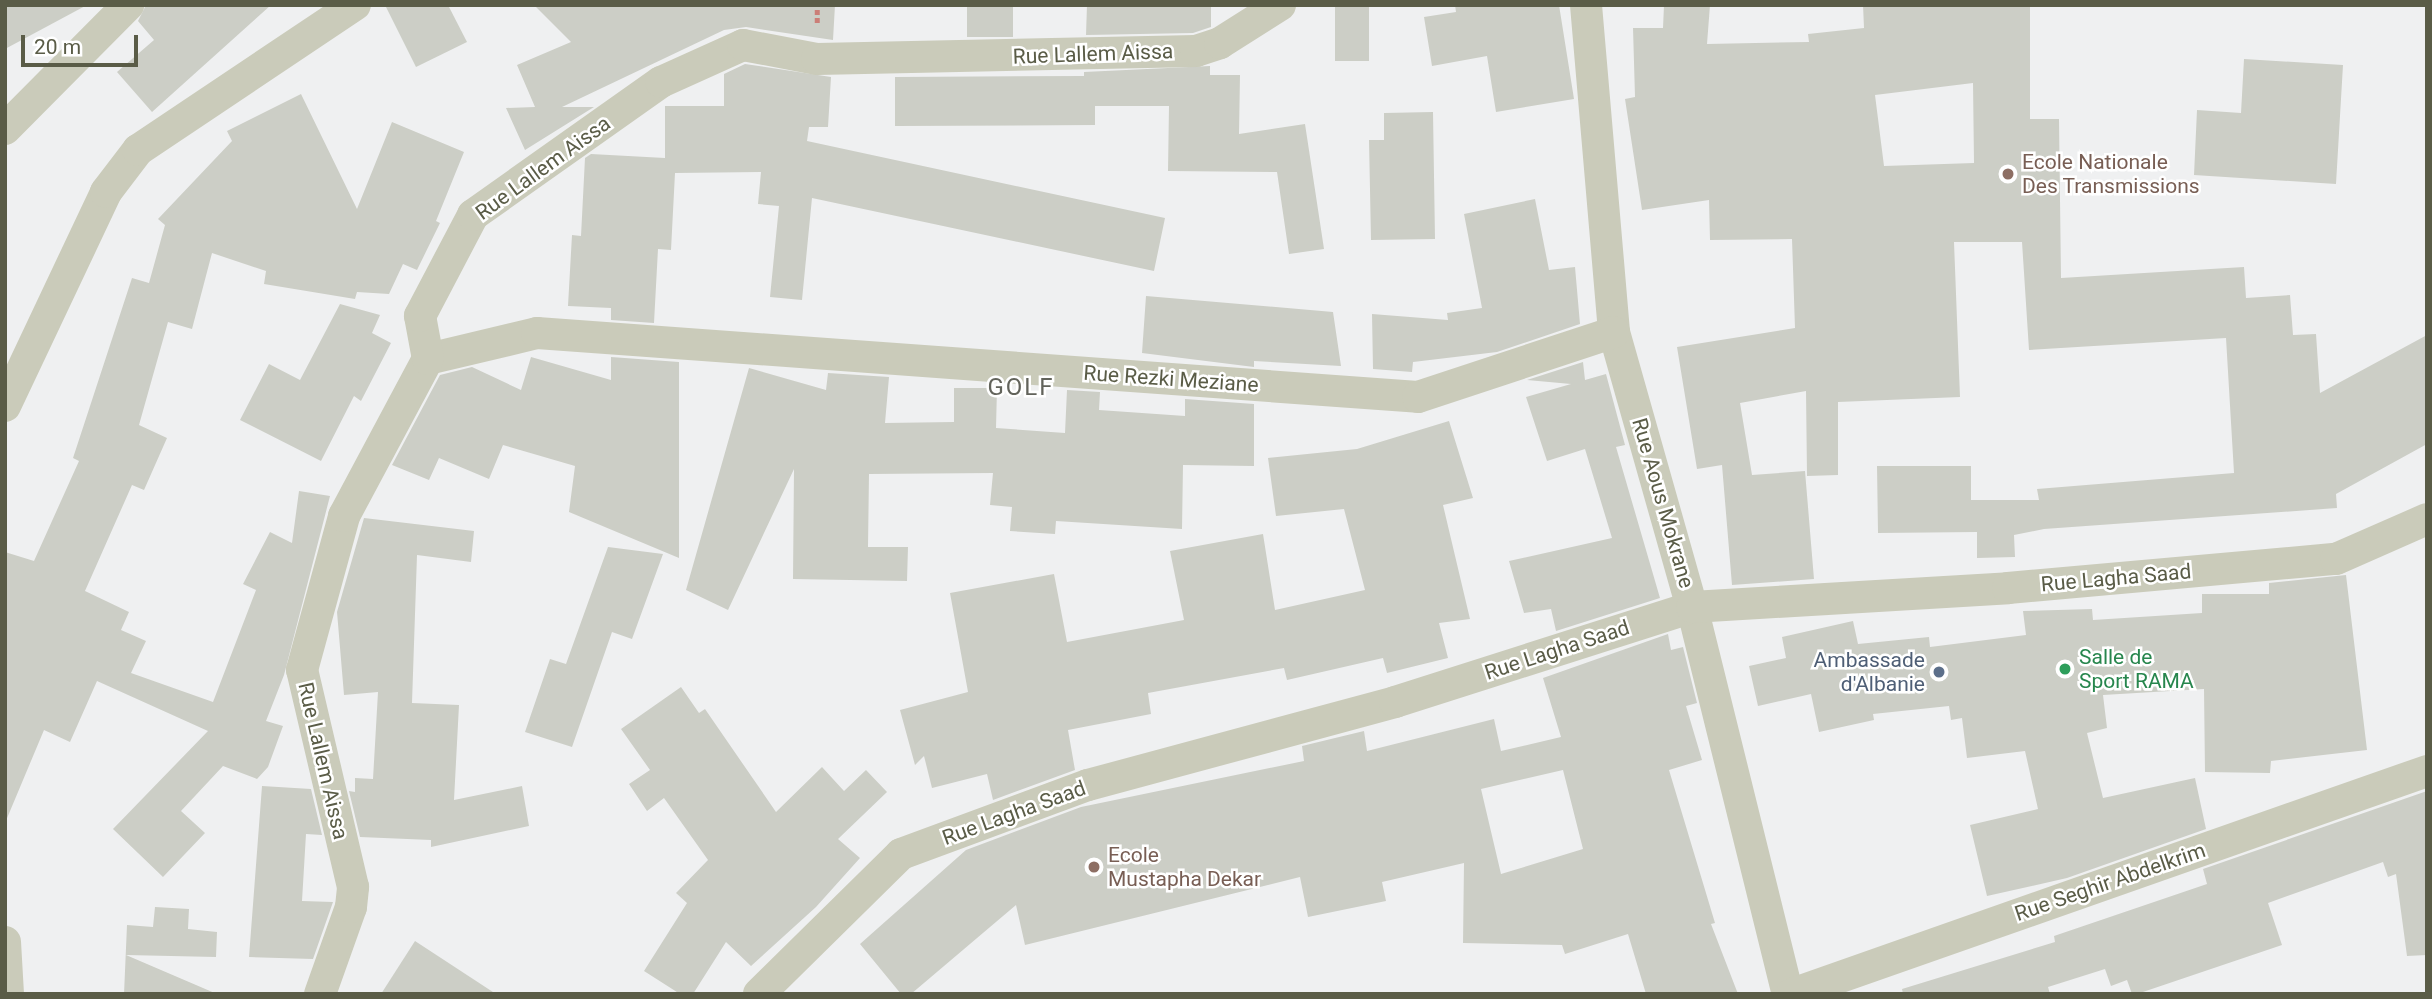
<!DOCTYPE html>
<style>
body{margin:0}
#map{position:relative;width:2432px;height:999px;overflow:hidden;background:#eff0f1;font-family:Roboto,sans-serif}
div>[style]{position:absolute}
[style*='--x']{left:calc(var(--x)*1px);top:calc(var(--y)*1px);width:calc(var(--w)*1px);rotate:calc(var(--a)*1deg)}
.building>*{inset:0;background:#cccec6;transform-origin:0 0}
.path>*{height:4.5px;margin-top:-2.25px;transform-origin:0;background:repeating-linear-gradient(90deg,#cb7e77 0 5px,transparent 0 8.5px)}
.street>*{height:32px;margin:-16px;padding:0 16px;transform-origin:16px;border-radius:16px;background:#cacbba}
.dots>*{width:19px;height:19px;translate:-50% -50%;box-sizing:border-box;border:4px solid #fff;border-radius:50%}
span{translate:-50% -50%;white-space:nowrap;text-align:center;line-height:1.15;-webkit-text-stroke:5px #fff;paint-order:stroke}
.street-label{font-size:21px;color:#5a5c47}
.education-label{font-size:21px;color:#785e54}
.left{translate:0 -50%;text-align:left}
.leisure-label{font-size:21px;color:#27864d}
.service-label{font-size:21px;color:#4e5e75}
.right{translate:-100% -50%;text-align:right}
.quarter-label{font-size:24px;color:#62635b;letter-spacing:2px}
.frame{position:absolute;inset:0;border:7px solid #5a5c47;pointer-events:none}
.scale{position:absolute;left:21px;top:35px;width:117px;height:32px;box-sizing:border-box;border:4px solid #5a5c47;border-top:0;padding-left:9px;font-size:21px;line-height:24px;white-space:nowrap;color:#5a5c47;-webkit-text-stroke:5px #fff;paint-order:stroke}
</style>
<div id="map">
<div class="building">
<i style="clip-path:polygon(5px 5px,87px 5px,5px 49px)"></i>
<i style="clip-path:polygon(146px 5px,271px 5px,152px 112px,117px 72px,154px 40px,138px 21px)"></i>
<i style="clip-path:polygon(385px 5px,448px 5px,467px 42px,416px 67px)"></i>
<i style="clip-path:polygon(534px 5px,835px 5px,833px 40px,746px 27px,724px 30px,562px 107px,594px 107px,525px 150px,506px 108px,535px 107px,517px 65px,571px 42px)"></i>
<i style="left:967px;top:5px;width:46px;height:32px"></i>
<i style="clip-path:polygon(1087px 5px,1211px 5px,1211px 27px,1193px 33px,1086px 35px)"></i>
<i style="left:1335px;top:5px;width:34px;height:56px"></i>
<i style="clip-path:polygon(1455px 5px,1559px 5px,1574px 99px,1496px 112px,1487px 56px,1432px 66px,1424px 17px,1456px 12px)"></i>
<i style="clip-path:polygon(evenodd,1664px 5px,1710px 5px,1707px 44px,1809px 42px,1808px 34px,1864px 28px,1863px 5px,2030px 5px,2030px 119px,2059px 119px,2061px 278px,2244px 267px,2246px 298px,2290px 295px,2293px 335px,2316px 334px,2320px 393px,2427px 335px,2427px 444px,2336px 494px,2337px 508px,2044px 529px,2014px 535px,2015px 557px,1977px 558px,1977px 532px,1878px 533px,1877px 466px,1971px 466px,1971px 500px,2039px 500px,2037px 489px,2234px 473px,2226px 338px,2029px 350px,2022px 242px,1954px 242px,1960px 397px,1838px 402px,1838px 475px,1807px 476px,1806px 391px,1740px 403px,1752px 475px,1805px 471px,1814px 579px,1732px 585px,1722px 465px,1697px 469px,1677px 347px,1795px 328px,1792px 239px,1710px 240px,1709px 200px,1642px 210px,1625px 99px,1635px 97px,1633px 28px,1663px 28px,1664px 5px,1973px 83px,1974px 163px,1884px 166px,1875px 95px,1973px 83px)"></i>
<i style="clip-path:polygon(2244px 59px,2343px 65px,2336px 184px,2194px 175px,2197px 110px,2241px 113px)"></i>
<i style="clip-path:polygon(745px 64px,831px 77px,828px 127px,809px 127px,807px 141px,1165px 218px,1154px 271px,812px 198px,802px 300px,770px 297px,779px 206px,758px 204px,761px 172px,675px 173px,671px 250px,658px 249px,654px 323px,611px 320px,611px 308px,568px 306px,572px 235px,581px 236px,585px 158px,591px 154px,665px 158px,665px 106px,724px 106px,724px 74px)"></i>
<i style="clip-path:polygon(1210px 66px,1210px 75px,1240px 75px,1239px 134px,1305px 124px,1324px 249px,1289px 254px,1277px 172px,1168px 171px,1169px 106px,1095px 106px,1095px 125px,895px 126px,895px 77px,1084px 76px,1084px 72px)"></i>
<i style="clip-path:polygon(301px 94px,357px 209px,392px 122px,464px 152px,436px 221px,440px 223px,417px 270px,403px 264px,389px 294px,357px 292px,355px 299px,264px 284px,266px 271px,212px 253px,192px 329px,168px 322px,139px 425px,167px 438px,144px 490px,132px 485px,85px 591px,129px 612px,121px 630px,146px 641px,131px 673px,213px 702px,256px 590px,243px 584px,270px 532px,292px 543px,299px 491px,330px 496px,284px 675px,266px 721px,283px 726px,268px 767px,257px 779px,223px 766px,181px 811px,205px 833px,163px 877px,113px 829px,208px 731px,97px 681px,70px 742px,44px 730px,5px 823px,5px 552px,34px 561px,79px 461px,73px 458px,132px 278px,149px 283px,165px 225px,158px 219px,232px 141px,227px 131px)"></i>
<i style="clip-path:polygon(1433px 112px,1435px 239px,1371px 240px,1369px 140px,1384px 140px,1384px 113px)"></i>
<i style="clip-path:polygon(1535px 199px,1549px 270px,1575px 267px,1580px 324px,1497px 352px,1413px 362px,1412px 372px,1373px 369px,1372px 314px,1448px 320px,1447px 313px,1482px 308px,1464px 214px)"></i>
<i style="clip-path:polygon(1146px 296px,1333px 312px,1341px 366px,1254px 361px,1254px 367px,1142px 353px)"></i>
<i style="clip-path:polygon(340px 304px,380px 315px,372px 333px,391px 343px,361px 401px,354px 396px,321px 461px,240px 420px,269px 364px,300px 380px)"></i>
<i style="clip-path:polygon(531px 357px,611px 380px,611px 357px,679px 362px,679px 558px,569px 512px,575px 466px,503px 445px,489px 479px,439px 458px,429px 480px,392px 465px,440px 375px,472px 367px,521px 390px)"></i>
<i style="clip-path:polygon(1583px 362px,1585px 380px,1606px 374px,1625px 445px,1616px 447px,1660px 598px,1556px 631px,1551px 609px,1524px 613px,1509px 561px,1612px 538px,1585px 449px,1547px 461px,1526px 397px,1571px 384px,1527px 380px)"></i>
<i style="clip-path:polygon(749px 368px,826px 390px,828px 373px,889px 377px,885px 423px,954px 422px,954px 388px,997px 388px,996px 428px,1065px 433px,1067px 390px,1100px 392px,1099px 410px,1185px 416px,1185px 399px,1254px 404px,1254px 466px,1183px 465px,1182px 529px,1056px 521px,1055px 534px,1010px 531px,1012px 507px,990px 505px,993px 473px,869px 474px,868px 547px,908px 547px,907px 581px,793px 579px,794px 469px,728px 610px,686px 590px)"></i>
<i style="clip-path:polygon(1449px 421px,1473px 498px,1443px 505px,1470px 619px,1439px 623px,1448px 658px,1387px 673px,1383px 658px,1287px 680px,1284px 668px,1148px 693px,1151px 714px,1068px 730px,1075px 770px,993px 800px,987px 774px,932px 788px,924px 756px,915px 765px,900px 710px,968px 692px,950px 593px,1054px 574px,1067px 642px,1184px 620px,1170px 551px,1263px 534px,1275px 610px,1365px 590px,1344px 509px,1276px 516px,1268px 458px,1357px 449px)"></i>
<i style="clip-path:polygon(364px 518px,474px 531px,471px 562px,417px 555px,412px 703px,459px 705px,454px 800px,522px 786px,529px 826px,431px 847px,431px 840px,360px 837px,349px 791px,355px 792px,355px 778px,373px 779px,378px 692px,344px 695px,337px 612px)"></i>
<i style="clip-path:polygon(608px 547px,663px 554px,632px 639px,612px 632px,572px 747px,525px 732px,550px 659px,566px 664px)"></i>
<i style="clip-path:polygon(2346px 575px,2367px 750px,2271px 761px,2270px 773px,2205px 772px,2204px 689px,2103px 695px,2107px 728px,2087px 733px,2103px 798px,2195px 778px,2206px 829px,2067px 878px,1987px 896px,1970px 825px,2038px 809px,2025px 751px,1967px 758px,1962px 718px,1951px 720px,1949px 706px,1873px 714px,1874px 720px,1819px 732px,1811px 694px,1758px 706px,1749px 666px,1786px 658px,1782px 637px,1853px 621px,1858px 644px,1929px 637px,1930px 647px,2026px 635px,2023px 611px,2092px 609px,2093px 620px,2202px 613px,2202px 594px,2269px 594px,2269px 583px)"></i>
<i style="clip-path:polygon(evenodd,1668px 634px,1671px 650px,1683px 647px,1697px 703px,1686px 706px,1702px 760px,1669px 770px,1715px 923px,1711px 924px,1738px 994px,1646px 994px,1628px 934px,1565px 954px,1562px 945px,1463px 943px,1464px 863px,1382px 882px,1386px 901px,1308px 917px,1300px 877px,1025px 945px,1016px 905px,911px 994px,901px 994px,860px 944px,966px 850px,1081px 807px,1304px 761px,1302px 746px,1364px 731px,1367px 751px,1494px 719px,1501px 751px,1561px 737px,1543px 678px,1668px 634px,1563px 770px,1583px 849px,1501px 874px,1481px 789px,1563px 770px)"></i>
<i style="clip-path:polygon(681px 687px,699px 713px,705px 709px,776px 812px,822px 767px,844px 791px,866px 770px,887px 792px,838px 839px,860px 858px,816px 907px,751px 966px,726px 942px,693px 994px,680px 994px,644px 971px,687px 903px,676px 893px,708px 860px,664px 798px,647px 811px,629px 784px,650px 770px,621px 729px)"></i>
<i style="clip-path:polygon(262px 786px,311px 789px,322px 835px,306px 834px,302px 901px,333px 902px,313px 959px,249px 957px)"></i>
<i style="clip-path:polygon(2427px 791px,2427px 955px,2407px 956px,2396px 874px,2388px 877px,2383px 862px,2268px 903px,2282px 945px,2137px 994px,2132px 994px,2127px 980px,2111px 986px,2105px 969px,2048px 987px,2050px 994px,1903px 994px,1902px 989px,2055px 942px,2054px 936px,2207px 884px,2203px 869px)"></i>
<i style="clip-path:polygon(155px 907px,189px 909px,188px 929px,217px 932px,216px 957px,126px 955px,217px 994px,124px 994px,127px 925px,153px 927px)"></i>
<i style="clip-path:polygon(415px 941px,496px 994px,381px 994px)"></i>
</div>
<div class="path">
<i style="--x:817;--y:23;--w:18;--a:-90"></i>
</div>
<div class="street">
<i style="--x:1586;--y:5;--w:328;--a:85.1"></i>
<i style="--x:1614;--y:332;--w:286;--a:74.2"></i>
<i style="--x:1692;--y:607;--w:399;--a:76.1"></i>
<i style="--x:5;--y:129;--w:175;--a:-45.2"></i>
<i style="--x:428;--y:359;--w:112;--a:-13.4"></i>
<i style="--x:537;--y:333;--w:883;--a:4.15"></i>
<i style="--x:1418;--y:397;--w:206;--a:-18.3"></i>
<i style="--x:5;--y:406;--w:237;--a:-64.7"></i>
<i style="--x:106;--y:192;--w:53;--a:-52.7"></i>
<i style="--x:138;--y:150;--w:261;--a:-33.8"></i>
<i style="--x:5;--y:942;--w:52;--a:86.7"></i>
<i style="--x:320;--y:994;--w:92;--a:-70.4"></i>
<i style="--x:351;--y:907;--w:20;--a:-84"></i>
<i style="--x:353;--y:887;--w:223;--a:-103.2"></i>
<i style="--x:302;--y:670;--w:160;--a:-74.7"></i>
<i style="--x:344;--y:516;--w:178;--a:-61.9"></i>
<i style="--x:428;--y:359;--w:44;--a:-100.5"></i>
<i style="--x:420;--y:316;--w:114;--a:-62.3"></i>
<i style="--x:473;--y:215;--w:230;--a:-35.3"></i>
<i style="--x:661;--y:82;--w:90;--a:-24.3"></i>
<i style="--x:743;--y:45;--w:75;--a:10.7"></i>
<i style="--x:817;--y:59;--w:379;--a:-1.2"></i>
<i style="--x:1196;--y:51;--w:25;--a:-18"></i>
<i style="--x:1220;--y:43;--w:71;--a:-32.3"></i>
<i style="--x:759;--y:994;--w:199;--a:-44.6"></i>
<i style="--x:901;--y:854;--w:199;--a:-20.3"></i>
<i style="--x:1088;--y:785;--w:318;--a:-15.1"></i>
<i style="--x:1395;--y:702;--w:312;--a:-17.7"></i>
<i style="--x:1692;--y:607;--w:317;--a:-3.4"></i>
<i style="--x:2008;--y:588;--w:329;--a:-5.1"></i>
<i style="--x:2336;--y:559;--w:99;--a:-23.7"></i>
<i style="--x:1792;--y:994;--w:673;--a:-19.35"></i>
</div>
<div class="dots">
<i style="left:2008px;top:174px;background:#8d6e63"></i>
<i style="left:2065px;top:669px;background:#2e9e5b"></i>
<i style="left:1939px;top:672px;background:#5c6f8a"></i>
<i style="left:1094px;top:867px;background:#8d6e63"></i>
</div>
<div class="street-label">
<span style="left:1093px;top:54px;rotate:-2deg">Rue Lallem Aissa</span>
<span style="left:543px;top:168px;rotate:-36deg">Rue Lallem Aissa</span>
<span style="left:1171px;top:379px;rotate:4deg">Rue Rezki Meziane</span>
<span style="left:1663px;top:503px;rotate:74deg">Rue Aous Mokrane</span>
<span style="left:2116px;top:578px;rotate:-5deg">Rue Lagha Saad</span>
<span style="left:1557px;top:650px;rotate:-18deg">Rue Lagha Saad</span>
<span style="left:323px;top:761px;rotate:77deg">Rue Lallem Aissa</span>
<span style="left:1014px;top:813px;rotate:-20deg">Rue Lagha Saad</span>
<span style="left:2110px;top:882px;rotate:-19deg">Rue Seghir Abdelkrim</span>
</div>
<div class="education-label">
<span class="left" style="left:2022px;top:174px">Ecole Nationale<br>Des Transmissions</span>
<span class="left" style="left:1108px;top:867px">Ecole<br>Mustapha Dekar</span>
</div>
<div class="leisure-label">
<span class="left" style="left:2079px;top:669px">Salle de<br>Sport RAMA</span>
</div>
<div class="service-label">
<span class="right" style="left:1925px;top:672px">Ambassade<br>d'Albanie</span>
</div>
<div class="quarter-label">
<span style="left:1021px;top:388px">GOLF</span>
</div>
<div class="frame"></div>
<div class="scale">20 m</div>
</div>
